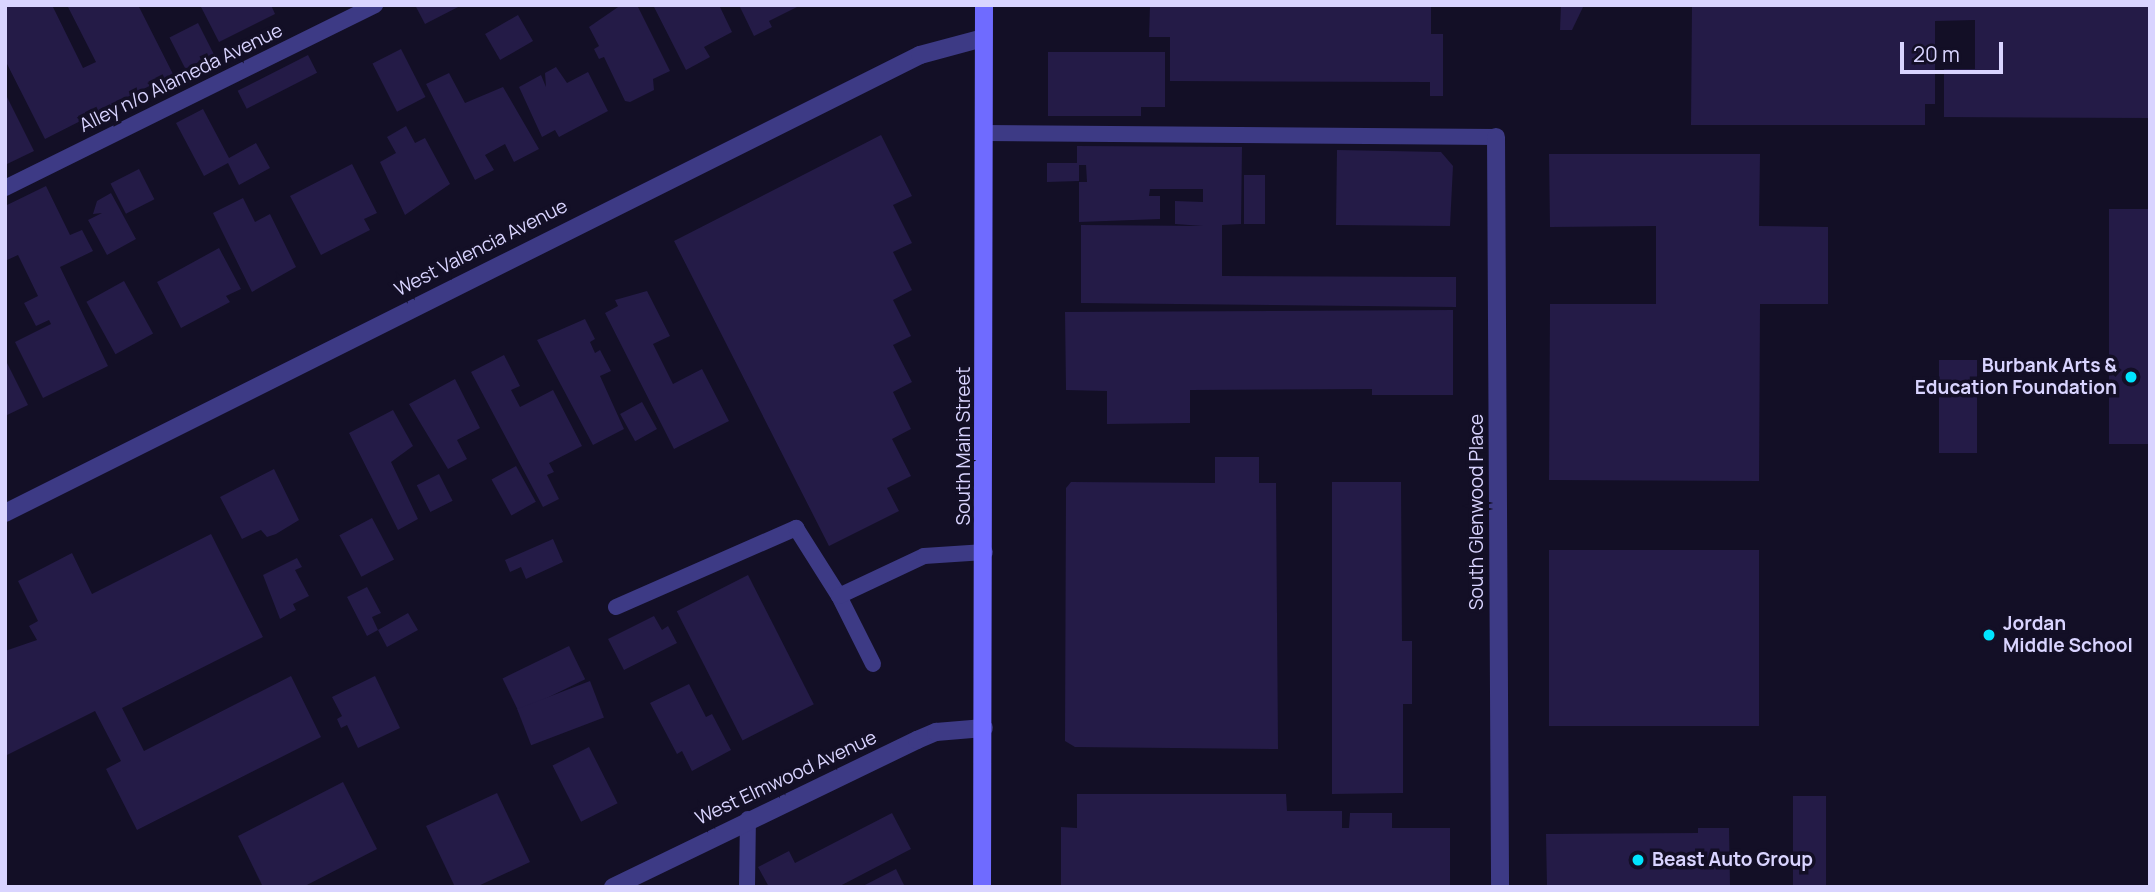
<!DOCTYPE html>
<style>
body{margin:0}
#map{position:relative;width:2155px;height:892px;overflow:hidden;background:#130f26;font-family:Manrope,sans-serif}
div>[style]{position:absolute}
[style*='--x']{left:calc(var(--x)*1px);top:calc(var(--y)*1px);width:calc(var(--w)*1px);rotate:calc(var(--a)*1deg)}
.building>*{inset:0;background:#241b47;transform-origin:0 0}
.lane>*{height:16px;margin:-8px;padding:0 8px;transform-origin:8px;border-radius:8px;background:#3d3a85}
.street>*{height:18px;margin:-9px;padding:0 9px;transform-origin:9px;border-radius:9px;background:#3d3a85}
.secondary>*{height:18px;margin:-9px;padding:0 9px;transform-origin:9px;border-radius:9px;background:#6f6bff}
.dots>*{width:19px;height:19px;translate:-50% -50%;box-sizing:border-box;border:4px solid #130f26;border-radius:50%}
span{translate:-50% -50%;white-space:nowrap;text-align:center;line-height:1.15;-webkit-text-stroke:7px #130f26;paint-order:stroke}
.street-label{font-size:19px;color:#d9d4ff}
.poi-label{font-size:19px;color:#d9d4ff;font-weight:700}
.right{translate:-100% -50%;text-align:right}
.left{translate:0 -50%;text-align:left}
.frame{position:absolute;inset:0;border:7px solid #d9d4ff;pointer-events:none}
.scale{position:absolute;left:1900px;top:42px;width:103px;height:32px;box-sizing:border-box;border:4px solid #d9d4ff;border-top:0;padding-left:9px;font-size:21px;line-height:24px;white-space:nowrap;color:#d9d4ff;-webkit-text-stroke:5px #130f26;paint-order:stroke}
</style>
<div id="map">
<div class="building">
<i style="clip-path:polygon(5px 5px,52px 5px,83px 68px,96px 62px,67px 5px,138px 5px,173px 74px,45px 139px,5px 60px)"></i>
<i style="clip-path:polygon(200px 5px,271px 5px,275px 14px,219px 42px)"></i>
<i style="clip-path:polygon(415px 5px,462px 5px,425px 24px)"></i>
<i style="clip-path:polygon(621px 5px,637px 5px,670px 71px,653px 79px,654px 90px,630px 102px,625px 101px,604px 57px,599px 59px,594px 49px,599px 46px,589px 27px)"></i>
<i style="clip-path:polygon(653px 5px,719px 5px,732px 32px,704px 47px,710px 57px,686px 70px)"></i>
<i style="clip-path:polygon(739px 5px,801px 5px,769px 21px,772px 27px,754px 36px)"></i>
<i style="clip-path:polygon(1150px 5px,1431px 5px,1431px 34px,1443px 34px,1443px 96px,1430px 96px,1430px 82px,1170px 81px,1170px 37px,1149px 37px)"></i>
<i style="clip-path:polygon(1561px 5px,1584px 5px,1572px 30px,1560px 30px)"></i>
<i style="clip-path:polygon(1692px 5px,2150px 5px,2150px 118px,1944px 117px,1944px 69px,1975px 69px,1975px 20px,1935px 21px,1935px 104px,1925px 104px,1925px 125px,1691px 125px)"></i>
<i style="left:518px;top:15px;width:30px;height:38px;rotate:60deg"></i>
<i style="left:198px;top:23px;width:35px;height:32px;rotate:63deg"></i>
<i style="left:401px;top:49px;width:54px;height:32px;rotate:63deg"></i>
<i style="clip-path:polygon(1048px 52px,1165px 52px,1165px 107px,1141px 107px,1141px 116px,1048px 116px)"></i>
<i style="left:308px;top:55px;width:20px;height:79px;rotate:63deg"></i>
<i style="clip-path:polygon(556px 67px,567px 83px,588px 72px,608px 111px,559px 137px,555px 130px,542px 137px,519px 87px,541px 75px,546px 87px,545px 73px)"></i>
<i style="clip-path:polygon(449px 73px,465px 103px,503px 87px,539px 149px,514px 162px,505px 144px,485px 155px,494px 170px,475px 180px,426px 84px)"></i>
<i style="clip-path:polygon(5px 93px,34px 151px,5px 165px)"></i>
<i style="clip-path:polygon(203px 109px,229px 158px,256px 143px,270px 168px,239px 185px,228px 163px,204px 176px,176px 123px)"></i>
<i style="clip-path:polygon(406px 126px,415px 143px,425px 138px,450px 184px,405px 215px,380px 162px,396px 153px,387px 137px)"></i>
<i style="clip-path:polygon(881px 135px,912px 196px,893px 205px,912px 243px,893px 252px,912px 290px,893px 300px,911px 336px,893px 345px,912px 382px,893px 392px,911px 429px,892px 439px,911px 476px,887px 488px,899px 511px,829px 546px,674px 241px)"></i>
<i style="clip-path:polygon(1077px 146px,1242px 147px,1241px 224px,1222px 225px,1222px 276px,1456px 277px,1456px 307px,1081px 303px,1081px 225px,1203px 226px,1175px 224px,1175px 201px,1203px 202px,1203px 189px,1150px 189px,1149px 196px,1160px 196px,1160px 219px,1079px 222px,1079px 182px,1087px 182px,1086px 165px,1079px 165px,1079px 181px,1047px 182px,1047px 163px,1077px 163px)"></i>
<i style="clip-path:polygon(1337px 150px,1441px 152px,1453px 166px,1450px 226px,1336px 225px)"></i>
<i style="clip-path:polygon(1549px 154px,1760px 154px,1759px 226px,1828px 227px,1828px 304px,1760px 304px,1759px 481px,1549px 480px,1550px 304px,1656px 304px,1656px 226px,1550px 227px)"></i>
<i style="clip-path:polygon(352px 164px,377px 213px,364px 219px,370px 230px,321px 255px,290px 196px)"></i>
<i style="left:139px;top:169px;width:34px;height:32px;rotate:63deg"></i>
<i style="left:1244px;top:175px;width:21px;height:49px"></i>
<i style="clip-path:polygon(46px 186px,70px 235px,82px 230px,93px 251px,60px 267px,108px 366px,43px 398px,15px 342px,51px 324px,49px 320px,36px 326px,24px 303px,38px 296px,18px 255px,5px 261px,5px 206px)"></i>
<i style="clip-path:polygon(111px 193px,136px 239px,107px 255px,88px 220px,102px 213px,93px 214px,97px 201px)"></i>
<i style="clip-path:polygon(243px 198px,255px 222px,270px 214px,296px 267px,252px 292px,213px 213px)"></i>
<i style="left:2109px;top:209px;width:41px;height:235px"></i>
<i style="clip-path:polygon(219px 248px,241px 289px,226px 296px,230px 302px,181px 328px,157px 282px)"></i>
<i style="left:124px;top:281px;width:60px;height:43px;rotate:61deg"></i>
<i style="clip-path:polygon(647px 291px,670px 336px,653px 344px,673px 384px,702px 369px,729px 421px,674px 449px,605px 313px,618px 306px,615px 300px)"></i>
<i style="clip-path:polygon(1453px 310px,1453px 395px,1372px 395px,1372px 389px,1190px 390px,1190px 423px,1107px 424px,1107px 391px,1066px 390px,1065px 312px)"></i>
<i style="clip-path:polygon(585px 319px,595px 339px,590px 342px,595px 353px,600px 350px,611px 371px,600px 376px,624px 429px,593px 445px,537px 340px)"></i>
<i style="clip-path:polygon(504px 355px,520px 386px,511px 390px,520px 407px,553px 390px,582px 446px,549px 463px,554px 472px,547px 475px,559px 499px,543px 507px,471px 372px)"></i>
<i style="clip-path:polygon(5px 359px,28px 405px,5px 416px)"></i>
<i style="left:1939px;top:360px;width:38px;height:93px"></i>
<i style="clip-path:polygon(455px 379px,480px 428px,457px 440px,467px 459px,448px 469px,409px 404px)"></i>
<i style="left:642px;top:402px;width:31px;height:25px;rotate:61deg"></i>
<i style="clip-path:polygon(393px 410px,413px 446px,391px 462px,418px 519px,398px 530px,349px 433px)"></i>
<i style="clip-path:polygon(1215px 457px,1259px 457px,1259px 483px,1276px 483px,1278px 749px,1075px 747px,1065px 741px,1066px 488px,1071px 482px,1215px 483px)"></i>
<i style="left:516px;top:466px;width:41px;height:28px;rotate:61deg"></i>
<i style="clip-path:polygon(274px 469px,299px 520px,276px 534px,267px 537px,261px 530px,242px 539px,220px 497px)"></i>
<i style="left:439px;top:474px;width:30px;height:25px;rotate:63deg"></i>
<i style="clip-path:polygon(1332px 482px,1401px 482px,1402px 641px,1412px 641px,1412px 704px,1403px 704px,1403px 793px,1332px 794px)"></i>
<i style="left:372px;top:518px;width:47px;height:37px;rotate:62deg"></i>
<i style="clip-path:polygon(211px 534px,263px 637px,122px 708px,144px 751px,291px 676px,321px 737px,137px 830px,106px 769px,121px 761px,95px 711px,5px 756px,5px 651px,37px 640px,29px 626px,38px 621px,18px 581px,72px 553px,92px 594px)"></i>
<i style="clip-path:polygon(553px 539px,563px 562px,526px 579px,521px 567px,510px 572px,505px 560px)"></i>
<i style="left:1549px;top:550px;width:210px;height:176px"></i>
<i style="clip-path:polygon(297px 558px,302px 567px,295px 570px,309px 596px,293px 604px,296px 610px,280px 619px,263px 575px)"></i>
<i style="left:748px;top:575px;width:145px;height:80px;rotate:63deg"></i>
<i style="clip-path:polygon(367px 587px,381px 613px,372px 617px,378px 630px,408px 613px,418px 630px,387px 647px,378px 630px,367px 636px,347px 597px)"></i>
<i style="clip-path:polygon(654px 616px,662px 630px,668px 626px,677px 643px,624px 670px,608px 639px)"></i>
<i style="left:569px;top:646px;width:37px;height:74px;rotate:64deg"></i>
<i style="clip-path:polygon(375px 676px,400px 728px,358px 748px,347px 725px,341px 728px,337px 719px,342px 716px,332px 697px)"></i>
<i style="left:590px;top:681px;width:39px;height:78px;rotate:69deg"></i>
<i style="clip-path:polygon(689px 684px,706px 717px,712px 714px,731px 750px,692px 771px,682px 751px,677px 754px,650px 703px)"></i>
<i style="left:589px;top:747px;width:63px;height:41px;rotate:63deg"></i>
<i style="clip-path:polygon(343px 782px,377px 849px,303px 887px,263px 887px,238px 836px)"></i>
<i style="clip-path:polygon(497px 793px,530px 862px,476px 887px,455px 887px,426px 826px)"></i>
<i style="clip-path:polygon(1077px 794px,1286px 794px,1287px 811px,1342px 811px,1342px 828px,1349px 828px,1350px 813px,1392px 813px,1392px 828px,1450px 828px,1450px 887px,1061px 887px,1061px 827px,1077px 828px)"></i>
<i style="left:1793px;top:796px;width:33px;height:91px"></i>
<i style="clip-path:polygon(892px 813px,911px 849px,838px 887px,769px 887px,758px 867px,789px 851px,795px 863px)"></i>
<i style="clip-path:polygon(1698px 828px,1729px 828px,1730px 886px,1547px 887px,1546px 834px,1698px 833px)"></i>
<i style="clip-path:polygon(896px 869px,905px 887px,861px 887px)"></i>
</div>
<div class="lane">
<i style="--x:984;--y:133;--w:512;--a:0.45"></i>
<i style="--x:5;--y:188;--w:413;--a:-26.3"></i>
<i style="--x:839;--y:596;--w:76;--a:63.4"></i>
<i style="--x:616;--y:607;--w:197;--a:-23.7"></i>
<i style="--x:796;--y:528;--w:80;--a:57.7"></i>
<i style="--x:839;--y:596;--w:94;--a:-25.2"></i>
<i style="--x:924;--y:556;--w:61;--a:-3.8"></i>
<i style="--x:747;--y:887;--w:68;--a:-89.2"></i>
</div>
<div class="street">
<i style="--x:1496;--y:137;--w:750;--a:89.69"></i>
<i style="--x:5;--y:513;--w:1023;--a:-26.59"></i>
<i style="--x:920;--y:55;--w:65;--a:-15.1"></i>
<i style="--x:613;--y:887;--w:338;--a:-25.8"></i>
<i style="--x:917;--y:740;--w:21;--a:-23"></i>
<i style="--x:936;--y:732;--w:48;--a:-4.8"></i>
</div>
<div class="secondary">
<i style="--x:982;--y:887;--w:882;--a:-89.87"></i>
</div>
<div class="dots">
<i style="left:2131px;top:377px;background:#00e5ff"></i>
<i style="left:1989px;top:635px;background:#00e5ff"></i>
<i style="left:1638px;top:860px;background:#00e5ff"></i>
</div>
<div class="street-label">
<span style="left:181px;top:78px;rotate:-26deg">Alley n/o Alameda Avenue</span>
<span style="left:481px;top:248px;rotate:-27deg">West Valencia Avenue</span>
<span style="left:964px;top:446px;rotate:-90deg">South Main Street</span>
<span style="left:1477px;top:512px;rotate:-90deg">South Glenwood Place</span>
<span style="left:786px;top:778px;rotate:-25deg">West Elmwood Avenue</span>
</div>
<div class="poi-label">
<span class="right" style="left:2117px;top:377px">Burbank Arts &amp;<br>Education Foundation</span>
<span class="left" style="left:2003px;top:635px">Jordan<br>Middle School</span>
<span class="left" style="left:1652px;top:860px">Beast Auto Group</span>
</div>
<div class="frame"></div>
<div class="scale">20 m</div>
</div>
